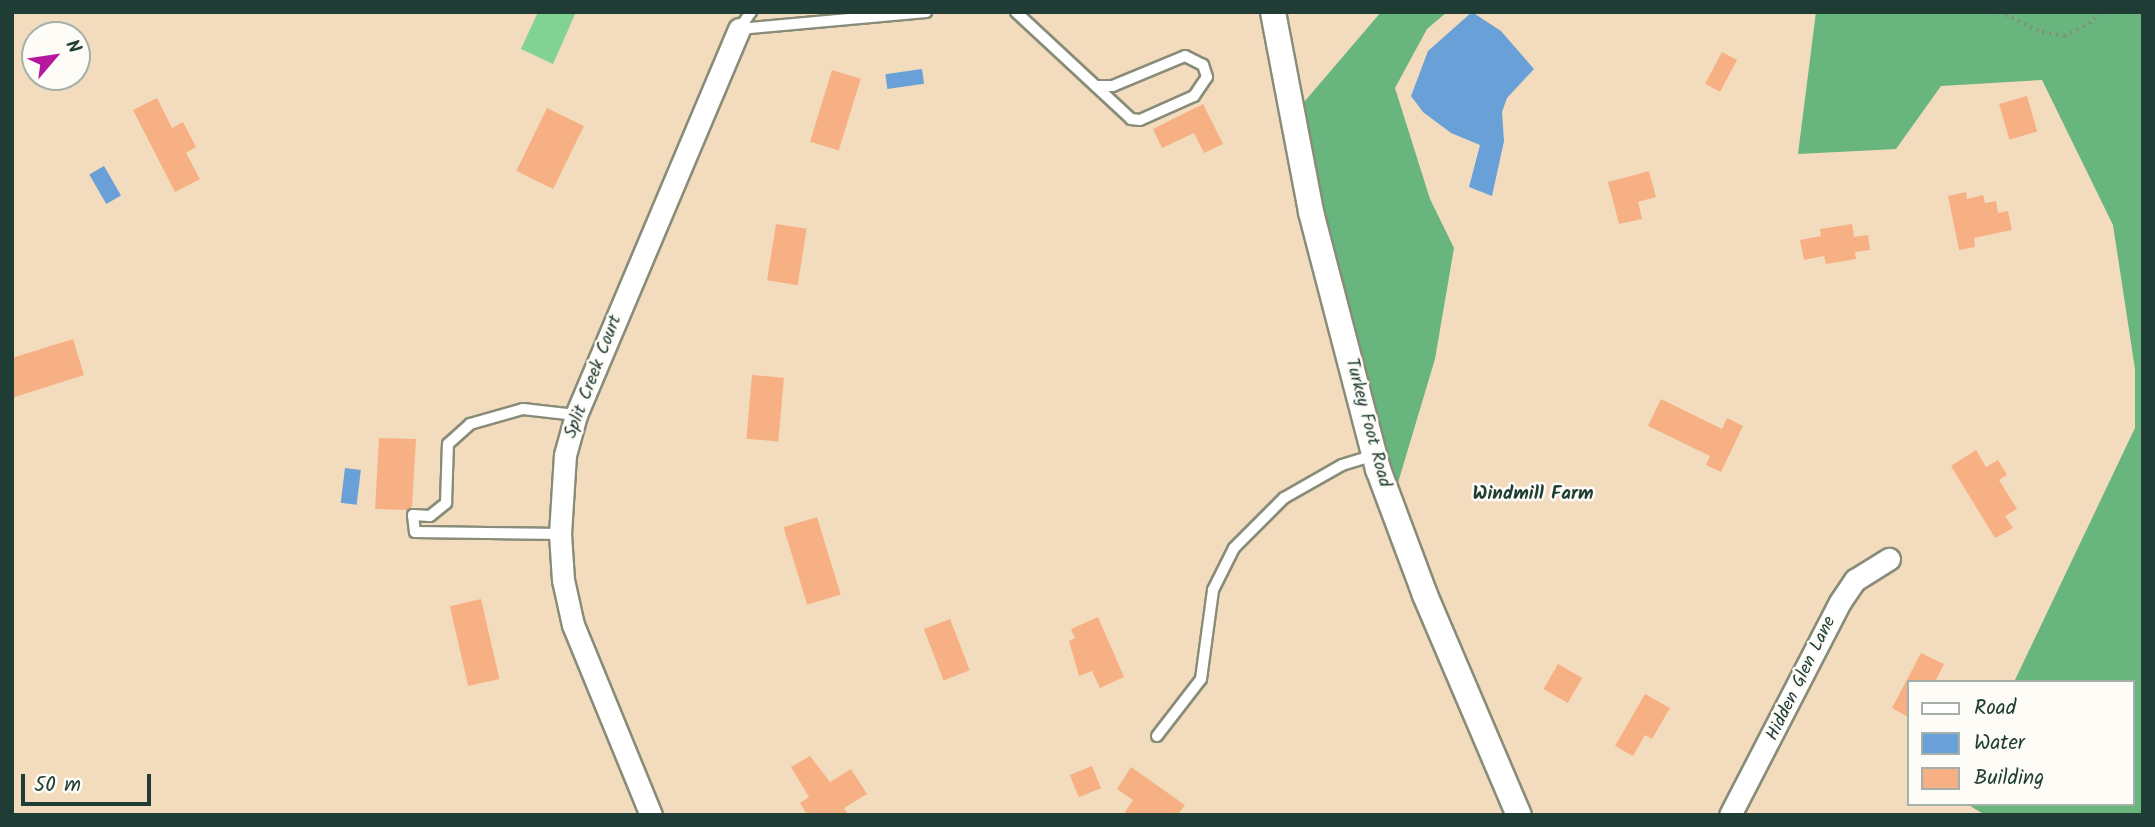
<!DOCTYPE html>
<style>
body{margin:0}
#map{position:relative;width:2155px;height:827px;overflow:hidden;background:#f2dcbd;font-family:Kalam,sans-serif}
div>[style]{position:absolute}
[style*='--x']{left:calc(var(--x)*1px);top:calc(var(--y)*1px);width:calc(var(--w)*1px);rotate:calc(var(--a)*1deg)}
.green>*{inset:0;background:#81d394}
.forest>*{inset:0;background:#68b57e}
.water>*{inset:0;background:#69a0d7;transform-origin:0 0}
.building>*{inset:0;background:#f7b084;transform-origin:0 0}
.path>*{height:3.5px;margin-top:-1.75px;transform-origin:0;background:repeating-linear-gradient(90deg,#888c78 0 2px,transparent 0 7px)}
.roads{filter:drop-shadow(2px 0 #888c78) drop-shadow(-2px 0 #888c78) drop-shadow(0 2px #888c78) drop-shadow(0 -2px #888c78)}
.service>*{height:10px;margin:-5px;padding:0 5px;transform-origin:5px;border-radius:5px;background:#fff}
.minor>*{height:21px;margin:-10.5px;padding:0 10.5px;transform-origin:10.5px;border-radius:10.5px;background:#fff}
.tertiary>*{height:24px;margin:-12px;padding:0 12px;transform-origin:12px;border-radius:12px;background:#fff}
span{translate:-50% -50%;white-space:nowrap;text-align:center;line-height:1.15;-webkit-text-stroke:5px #fdfcf7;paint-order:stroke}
.street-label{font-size:18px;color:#1f3d34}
.neighbourhood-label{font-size:19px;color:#1f3d34;font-weight:700}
.frame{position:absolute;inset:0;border:14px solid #1f3d34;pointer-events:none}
.legend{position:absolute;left:1907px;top:680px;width:228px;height:126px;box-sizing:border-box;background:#fdfcf7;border:2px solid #a4b0a9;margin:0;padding:9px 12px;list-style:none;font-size:21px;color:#1f3d34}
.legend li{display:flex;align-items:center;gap:14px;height:35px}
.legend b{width:35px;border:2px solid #a4b0a9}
.north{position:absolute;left:21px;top:21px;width:70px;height:70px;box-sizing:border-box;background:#fdfcf7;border:2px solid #a4b0a9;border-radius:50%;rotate:61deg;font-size:19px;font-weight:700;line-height:28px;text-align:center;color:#1f3d34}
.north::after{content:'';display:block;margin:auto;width:24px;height:32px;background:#b5179e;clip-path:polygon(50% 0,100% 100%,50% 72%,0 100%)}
.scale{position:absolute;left:21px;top:774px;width:130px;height:32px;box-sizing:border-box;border:4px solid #1f3d34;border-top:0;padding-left:9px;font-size:21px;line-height:24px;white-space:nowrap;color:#1f3d34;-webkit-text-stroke:5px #fdfcf7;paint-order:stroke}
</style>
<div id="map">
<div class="green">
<i style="clip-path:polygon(538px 12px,576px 12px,553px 64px,521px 49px)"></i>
</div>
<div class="forest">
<i style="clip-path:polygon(1381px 12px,1447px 12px,1427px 29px,1395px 88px,1430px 199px,1454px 248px,1435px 359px,1391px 506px,1293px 115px)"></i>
<i style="clip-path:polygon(1816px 12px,2143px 12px,2143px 815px,1985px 815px,1967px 804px,2132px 804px,2132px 682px,2014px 682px,2135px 428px,2135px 369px,2113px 225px,2042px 80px,1941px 86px,1896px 149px,1798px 154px)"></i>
</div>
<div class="water">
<i style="clip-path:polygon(1472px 12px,1501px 31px,1534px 69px,1507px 98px,1502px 112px,1504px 141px,1492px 196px,1469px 187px,1480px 145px,1451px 133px,1423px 112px,1411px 96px,1428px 51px)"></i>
<i style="left:922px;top:69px;width:15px;height:37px;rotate:82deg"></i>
<i style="left:104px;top:166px;width:34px;height:17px;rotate:60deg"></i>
<i style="left:345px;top:468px;width:16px;height:35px;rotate:7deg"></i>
</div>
<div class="building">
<i style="left:1722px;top:52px;width:17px;height:36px;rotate:28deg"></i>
<i style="left:832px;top:70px;width:30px;height:75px;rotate:17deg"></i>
<i style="left:2027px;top:96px;width:37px;height:29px;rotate:74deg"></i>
<i style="clip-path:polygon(157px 98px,172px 128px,183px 122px,196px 147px,186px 153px,200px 179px,175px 192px,133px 110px)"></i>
<i style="clip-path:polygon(1203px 104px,1223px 144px,1204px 153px,1194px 133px,1162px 148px,1153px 129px)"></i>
<i style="left:547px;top:108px;width:41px;height:70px;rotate:26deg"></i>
<i style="clip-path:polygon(1649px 171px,1656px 197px,1638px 202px,1642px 219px,1619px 224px,1608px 182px)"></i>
<i style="clip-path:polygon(1966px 192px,1967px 199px,1983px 195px,1985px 203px,1996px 201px,1998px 213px,2008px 211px,2012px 230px,1974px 238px,1975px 247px,1959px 250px,1948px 196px)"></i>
<i style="left:776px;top:224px;width:31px;height:57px;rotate:9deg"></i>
<i style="clip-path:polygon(1852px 224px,1854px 237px,1868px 235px,1870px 250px,1855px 252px,1856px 259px,1826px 264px,1824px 256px,1804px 260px,1800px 240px,1821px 236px,1820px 229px)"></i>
<i style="clip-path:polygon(73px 339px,84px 375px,12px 398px,12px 358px)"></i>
<i style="left:752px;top:375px;width:32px;height:64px;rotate:5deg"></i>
<i style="clip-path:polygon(1661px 399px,1722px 429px,1727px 418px,1743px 426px,1721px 472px,1706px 465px,1710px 456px,1648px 426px)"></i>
<i style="clip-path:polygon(379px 438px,416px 439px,412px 507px,407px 510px,375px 509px)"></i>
<i style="clip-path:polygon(1976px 450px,1986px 467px,1998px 460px,2007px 475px,1999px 480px,2017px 509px,2005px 516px,2013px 528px,1995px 538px,1951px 466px)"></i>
<i style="left:817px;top:517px;width:81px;height:35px;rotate:73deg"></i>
<i style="left:481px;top:599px;width:82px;height:32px;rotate:77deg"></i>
<i style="clip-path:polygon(1098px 617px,1124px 677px,1100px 688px,1092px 671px,1079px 676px,1069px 641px,1075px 638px,1071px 629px)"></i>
<i style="left:950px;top:619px;width:55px;height:28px;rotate:69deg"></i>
<i style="clip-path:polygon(1921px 653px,1944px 664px,1935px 682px,1908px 682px,1908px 717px,1892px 708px)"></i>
<i style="left:1558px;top:664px;width:28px;height:29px;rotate:30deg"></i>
<i style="clip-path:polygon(1645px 694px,1670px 708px,1652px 739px,1645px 735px,1633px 756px,1615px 746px)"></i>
<i style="clip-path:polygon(810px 756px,830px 782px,851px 769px,867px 794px,844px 808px,849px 815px,807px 815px,800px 803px,809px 797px,791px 767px)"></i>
<i style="left:1092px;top:766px;width:24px;height:24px;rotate:68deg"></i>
<i style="clip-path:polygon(1131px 767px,1185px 805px,1178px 815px,1123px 815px,1133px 800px,1117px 789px)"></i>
</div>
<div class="path">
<i style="--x:1999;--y:12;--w:47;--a:24.9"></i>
<i style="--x:2042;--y:32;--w:22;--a:10"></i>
<i style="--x:2064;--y:36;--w:28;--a:-26"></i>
<i style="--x:2089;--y:24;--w:16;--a:-47"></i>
</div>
<div class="roads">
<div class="service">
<i style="--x:1016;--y:12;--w:157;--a:42.9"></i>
<i style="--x:1131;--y:119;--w:9;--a:6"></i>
<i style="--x:1140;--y:120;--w:59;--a:-24"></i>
<i style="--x:1194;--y:96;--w:23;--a:-56"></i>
<i style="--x:1207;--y:77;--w:13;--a:-108"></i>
<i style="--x:1203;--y:65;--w:20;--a:-153"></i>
<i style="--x:1185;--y:56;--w:78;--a:157.4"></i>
<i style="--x:1113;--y:86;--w:17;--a:180"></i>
<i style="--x:739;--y:29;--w:188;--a:-5.2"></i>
<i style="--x:739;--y:29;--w:21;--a:-55"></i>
<i style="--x:560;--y:534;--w:145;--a:-179.2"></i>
<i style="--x:415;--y:532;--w:17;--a:-97"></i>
<i style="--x:413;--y:515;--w:17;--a:3"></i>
<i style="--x:430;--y:516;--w:21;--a:-39"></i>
<i style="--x:446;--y:503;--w:59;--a:-88.1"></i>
<i style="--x:448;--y:444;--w:30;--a:-42"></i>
<i style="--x:470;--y:424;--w:55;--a:-15.8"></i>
<i style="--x:523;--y:409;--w:53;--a:6.5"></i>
<i style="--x:1157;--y:736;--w:72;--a:-52.3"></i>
<i style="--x:1201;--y:679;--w:90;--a:-82.3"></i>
<i style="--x:1213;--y:590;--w:47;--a:-63.4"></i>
<i style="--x:1234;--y:548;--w:71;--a:-45"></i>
<i style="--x:1284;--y:498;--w:67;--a:-29.6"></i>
<i style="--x:1342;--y:465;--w:34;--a:-17"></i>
</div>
<div class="minor">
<i style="--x:651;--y:815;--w:205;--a:-112.3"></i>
<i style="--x:573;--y:625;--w:46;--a:-102.5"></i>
<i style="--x:563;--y:580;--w:46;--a:-93.7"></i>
<i style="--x:560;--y:534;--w:79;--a:-86.4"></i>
<i style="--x:565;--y:455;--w:41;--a:-74.6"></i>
<i style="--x:576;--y:415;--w:419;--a:-67.1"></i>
<i style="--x:1730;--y:815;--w:240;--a:-62.7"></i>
<i style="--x:1840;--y:602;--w:27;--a:-56"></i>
<i style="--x:1855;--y:580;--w:40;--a:-32"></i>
</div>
<div class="tertiary">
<i style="--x:1273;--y:12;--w:204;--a:79.2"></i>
<i style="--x:1311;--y:212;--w:266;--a:75.4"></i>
<i style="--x:1378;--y:469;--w:134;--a:69.5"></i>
<i style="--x:1425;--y:595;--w:239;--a:66.9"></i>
</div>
</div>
<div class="street-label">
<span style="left:594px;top:377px;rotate:-69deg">Split Creek Court</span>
<span style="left:1367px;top:423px;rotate:75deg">Turkey Foot Road</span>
<span style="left:1802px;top:679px;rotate:-64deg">Hidden Glen Lane</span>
</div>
<div class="neighbourhood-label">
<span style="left:1533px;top:495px">Windmill Farm</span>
</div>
<div class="frame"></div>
<ul class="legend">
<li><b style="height:9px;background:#fff"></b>Road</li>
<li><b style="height:19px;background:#69a0d7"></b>Water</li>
<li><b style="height:19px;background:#f7b084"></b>Building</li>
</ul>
<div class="north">N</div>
<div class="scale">50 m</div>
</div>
